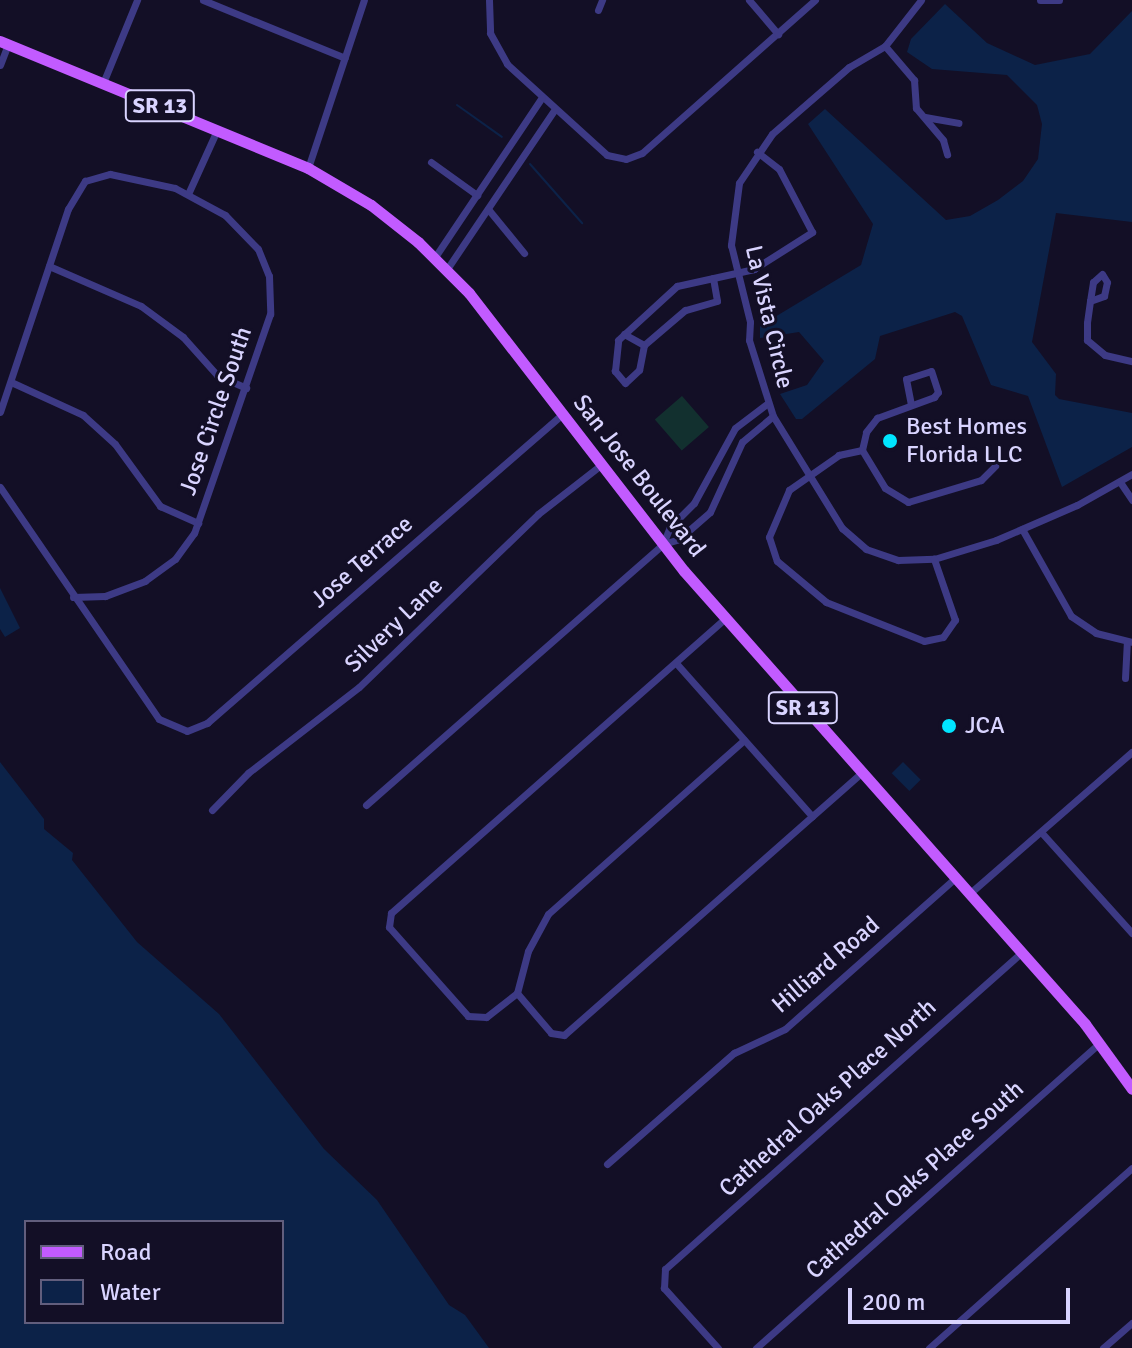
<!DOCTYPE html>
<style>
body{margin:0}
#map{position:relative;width:1132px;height:1348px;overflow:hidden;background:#130f26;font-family:Signika,sans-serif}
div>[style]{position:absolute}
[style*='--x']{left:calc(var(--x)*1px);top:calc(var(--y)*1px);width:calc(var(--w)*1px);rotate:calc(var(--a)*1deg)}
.green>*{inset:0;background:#12302f;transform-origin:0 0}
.water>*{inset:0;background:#0c2248;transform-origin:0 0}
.stream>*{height:2px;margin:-1px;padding:0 1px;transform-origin:1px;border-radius:1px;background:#0c2248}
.street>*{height:7px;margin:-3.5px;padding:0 3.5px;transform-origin:3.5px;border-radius:3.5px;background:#3d3a85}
.primary>*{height:11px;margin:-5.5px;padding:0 5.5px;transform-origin:5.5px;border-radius:5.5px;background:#c25bff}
.dots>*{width:22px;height:22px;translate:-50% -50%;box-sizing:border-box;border:4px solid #130f26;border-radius:50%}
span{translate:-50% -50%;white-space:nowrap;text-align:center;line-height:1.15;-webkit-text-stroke:6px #130f26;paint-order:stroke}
.shield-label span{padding:2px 6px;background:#130f26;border:2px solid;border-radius:6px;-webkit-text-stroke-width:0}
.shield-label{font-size:22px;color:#d9d4ff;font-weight:700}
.street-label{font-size:24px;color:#d9d4ff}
.poi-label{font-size:24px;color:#d9d4ff}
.left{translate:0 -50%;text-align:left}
.legend{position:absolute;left:24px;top:1220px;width:260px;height:104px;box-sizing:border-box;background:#130f26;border:2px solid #625e7d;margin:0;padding:10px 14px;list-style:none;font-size:24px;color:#d9d4ff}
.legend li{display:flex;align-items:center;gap:16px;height:40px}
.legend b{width:40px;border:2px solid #625e7d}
.scale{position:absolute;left:848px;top:1288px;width:222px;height:36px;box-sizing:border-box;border:4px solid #d9d4ff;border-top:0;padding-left:10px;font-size:24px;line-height:28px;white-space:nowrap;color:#d9d4ff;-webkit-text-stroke:6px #130f26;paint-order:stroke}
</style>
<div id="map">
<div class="green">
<i style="left:682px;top:396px;width:41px;height:36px;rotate:49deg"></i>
</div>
<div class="water">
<i style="clip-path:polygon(945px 4px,987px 43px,1035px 65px,1090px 54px,1132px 11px,1132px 222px,1056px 213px,1032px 342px,1056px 374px,1055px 395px,1059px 399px,1132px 413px,1132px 447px,1062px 487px,1028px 396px,991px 385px,962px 316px,955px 312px,880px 336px,875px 359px,802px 419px,796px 419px,780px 394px,807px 385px,824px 361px,799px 332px,760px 338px,760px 326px,861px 265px,873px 224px,808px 124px,825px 109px,946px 220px,970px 216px,998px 200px,1023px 181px,1038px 159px,1042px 124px,1037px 105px,1007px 75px,932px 69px,907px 52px,911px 39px)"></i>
<i style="clip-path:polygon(0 588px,20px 628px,5px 637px,0 629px)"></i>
<i style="clip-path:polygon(evenodd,0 762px,44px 819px,44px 829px,73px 853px,72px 860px,137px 942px,219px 1014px,324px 1149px,377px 1200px,449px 1305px,465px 1315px,489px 1348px,0 1348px,0 762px,26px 1222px,282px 1222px,282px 1322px,26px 1322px,26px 1222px)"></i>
<i style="left:903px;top:762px;width:25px;height:16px;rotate:45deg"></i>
</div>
<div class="stream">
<i style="--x:457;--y:105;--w:55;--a:35.4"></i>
<i style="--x:530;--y:164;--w:79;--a:48.6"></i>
</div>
<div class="street">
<i style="--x:203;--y:0;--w:153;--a:22.2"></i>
<i style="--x:489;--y:0;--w:33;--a:88"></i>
<i style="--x:490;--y:33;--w:35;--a:61"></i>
<i style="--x:507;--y:64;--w:135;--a:42.3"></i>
<i style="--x:607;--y:155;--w:19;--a:12"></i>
<i style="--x:626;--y:159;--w:17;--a:-21"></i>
<i style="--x:642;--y:153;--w:231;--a:-41.5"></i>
<i style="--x:749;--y:0;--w:45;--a:49.5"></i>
<i style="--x:921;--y:0;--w:58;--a:128"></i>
<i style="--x:885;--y:46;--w:42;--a:149.7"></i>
<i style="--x:849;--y:67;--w:102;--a:139"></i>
<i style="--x:772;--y:134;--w:59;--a:124"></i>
<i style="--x:739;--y:183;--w:63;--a:97.4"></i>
<i style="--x:731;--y:245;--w:79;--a:76.1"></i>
<i style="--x:750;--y:322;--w:18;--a:93"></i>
<i style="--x:749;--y:340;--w:80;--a:72.5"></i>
<i style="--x:773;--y:416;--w:132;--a:58.4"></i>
<i style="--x:842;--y:528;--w:32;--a:41"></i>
<i style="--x:866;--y:549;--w:34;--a:19"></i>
<i style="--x:898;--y:560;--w:36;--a:-2"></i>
<i style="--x:934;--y:559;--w:65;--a:-17"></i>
<i style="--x:996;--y:540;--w:88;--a:-23.4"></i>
<i style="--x:1077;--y:505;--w:63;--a:-29.4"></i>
<i style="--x:1040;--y:0;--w:19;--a:0"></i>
<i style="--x:598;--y:10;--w:11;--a:-68"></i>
<i style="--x:885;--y:46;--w:45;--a:49.5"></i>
<i style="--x:914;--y:80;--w:28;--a:86"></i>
<i style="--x:916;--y:108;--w:42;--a:49.8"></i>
<i style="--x:943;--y:140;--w:15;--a:74"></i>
<i style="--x:0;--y:65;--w:22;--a:-69"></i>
<i style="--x:103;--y:83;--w:90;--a:-67.7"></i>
<i style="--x:925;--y:117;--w:34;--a:10"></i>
<i style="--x:431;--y:162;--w:57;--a:35.7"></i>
<i style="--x:308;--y:168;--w:177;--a:-71.6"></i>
<i style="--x:188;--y:194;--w:70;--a:-65.6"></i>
<i style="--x:488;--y:209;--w:57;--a:50.7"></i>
<i style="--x:435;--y:257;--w:192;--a:-56.2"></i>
<i style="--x:49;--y:266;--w:100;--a:23.5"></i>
<i style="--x:141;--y:306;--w:52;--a:36.4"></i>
<i style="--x:183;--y:337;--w:51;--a:48.2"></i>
<i style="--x:217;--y:375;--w:32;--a:24"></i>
<i style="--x:447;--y:269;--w:193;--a:-56"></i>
<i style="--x:713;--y:278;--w:23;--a:80"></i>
<i style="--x:717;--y:301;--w:33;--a:164"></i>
<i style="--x:685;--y:310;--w:54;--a:139.5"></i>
<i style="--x:644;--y:345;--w:25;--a:101"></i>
<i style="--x:639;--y:370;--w:19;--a:137"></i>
<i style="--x:625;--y:383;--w:16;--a:-130"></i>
<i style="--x:615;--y:371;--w:31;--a:-84"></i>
<i style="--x:618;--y:340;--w:80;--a:-42.5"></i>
<i style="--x:677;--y:286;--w:79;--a:-12.4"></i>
<i style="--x:754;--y:269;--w:69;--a:-32.5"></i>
<i style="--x:812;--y:232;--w:71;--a:-117.6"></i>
<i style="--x:779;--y:169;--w:28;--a:-142"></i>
<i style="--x:1090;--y:301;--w:15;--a:-20"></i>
<i style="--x:1104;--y:296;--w:14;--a:-78"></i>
<i style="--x:1107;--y:282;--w:9;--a:-122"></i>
<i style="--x:1102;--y:274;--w:12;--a:138"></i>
<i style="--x:1093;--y:282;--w:19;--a:99"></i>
<i style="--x:1090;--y:301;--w:22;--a:98"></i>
<i style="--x:1087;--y:323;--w:17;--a:90"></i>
<i style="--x:1087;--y:340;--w:23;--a:40"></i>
<i style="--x:1105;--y:355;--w:28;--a:13"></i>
<i style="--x:624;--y:334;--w:23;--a:29"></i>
<i style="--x:11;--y:382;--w:79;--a:24.6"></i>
<i style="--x:83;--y:415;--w:43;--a:42.2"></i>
<i style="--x:115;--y:444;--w:77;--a:54"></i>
<i style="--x:160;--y:506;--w:42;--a:24.1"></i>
<i style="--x:0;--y:412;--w:214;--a:-71.5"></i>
<i style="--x:68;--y:209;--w:33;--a:-59"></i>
<i style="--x:85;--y:181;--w:26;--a:-16"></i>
<i style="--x:110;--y:174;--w:66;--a:12.2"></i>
<i style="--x:175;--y:188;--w:57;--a:28.4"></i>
<i style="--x:225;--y:215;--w:47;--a:45.9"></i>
<i style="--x:258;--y:249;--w:29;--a:68"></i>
<i style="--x:269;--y:276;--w:38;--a:88"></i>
<i style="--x:270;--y:314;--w:232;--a:109.1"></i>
<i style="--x:194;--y:533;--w:32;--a:126"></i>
<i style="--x:175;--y:559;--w:37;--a:144"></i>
<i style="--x:145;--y:581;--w:43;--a:159.4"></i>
<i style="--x:105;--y:596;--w:32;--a:178"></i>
<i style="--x:862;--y:450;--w:24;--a:168"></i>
<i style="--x:839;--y:455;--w:61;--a:145"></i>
<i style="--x:789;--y:490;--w:51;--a:113.1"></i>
<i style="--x:769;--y:537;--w:25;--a:72"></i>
<i style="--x:777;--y:561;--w:64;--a:39.9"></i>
<i style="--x:826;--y:602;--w:105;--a:21.7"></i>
<i style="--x:924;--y:641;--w:19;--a:-12"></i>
<i style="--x:943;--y:637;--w:21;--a:-55"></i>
<i style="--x:955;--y:620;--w:65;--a:-109"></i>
<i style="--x:862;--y:450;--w:18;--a:-77"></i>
<i style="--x:866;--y:432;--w:18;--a:-52"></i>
<i style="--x:877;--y:418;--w:61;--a:-20.2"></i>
<i style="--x:934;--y:397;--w:6;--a:-51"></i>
<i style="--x:938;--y:392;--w:22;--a:-108"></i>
<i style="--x:931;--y:371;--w:26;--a:162"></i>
<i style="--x:906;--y:379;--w:26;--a:79"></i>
<i style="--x:862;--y:450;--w:44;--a:58.8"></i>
<i style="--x:885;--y:488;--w:27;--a:31"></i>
<i style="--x:908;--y:502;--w:76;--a:-16.8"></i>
<i style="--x:981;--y:480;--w:20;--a:-45"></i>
<i style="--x:1120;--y:482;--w:22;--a:56"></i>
<i style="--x:0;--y:487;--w:281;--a:55.6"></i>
<i style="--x:159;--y:719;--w:30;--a:23"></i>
<i style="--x:187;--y:731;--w:22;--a:-22"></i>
<i style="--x:207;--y:723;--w:471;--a:-41"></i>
<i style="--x:1022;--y:529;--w:100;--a:60.6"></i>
<i style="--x:1071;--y:616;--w:30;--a:34"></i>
<i style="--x:1096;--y:633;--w:37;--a:14"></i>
<i style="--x:663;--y:544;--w:18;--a:-68"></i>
<i style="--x:670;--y:527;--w:34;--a:-45"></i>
<i style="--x:694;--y:503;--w:85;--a:-61.3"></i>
<i style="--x:735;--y:428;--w:41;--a:-37.1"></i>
<i style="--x:676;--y:663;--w:205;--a:48.4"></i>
<i style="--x:1125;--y:678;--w:36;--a:-87"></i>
<i style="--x:366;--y:805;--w:395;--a:-41.3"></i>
<i style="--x:663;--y:544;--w:17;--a:-17"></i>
<i style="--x:679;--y:539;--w:41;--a:-41.1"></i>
<i style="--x:710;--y:512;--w:77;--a:-65.4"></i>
<i style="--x:742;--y:442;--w:40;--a:-40"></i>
<i style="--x:212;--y:810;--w:52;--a:-45.8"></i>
<i style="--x:248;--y:773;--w:140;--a:-37.8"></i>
<i style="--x:359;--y:687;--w:249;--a:-44"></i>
<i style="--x:538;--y:514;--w:80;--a:-37.9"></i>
<i style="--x:1041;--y:832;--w:136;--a:48"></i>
<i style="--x:969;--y:894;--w:216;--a:-41.1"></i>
<i style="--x:517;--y:993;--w:39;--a:142"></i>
<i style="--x:486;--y:1017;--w:18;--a:-177"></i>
<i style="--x:468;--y:1016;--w:119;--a:-131.6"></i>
<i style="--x:389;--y:927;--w:14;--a:-82"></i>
<i style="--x:391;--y:913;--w:445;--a:-41.4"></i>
<i style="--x:517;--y:993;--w:52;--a:49.6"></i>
<i style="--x:551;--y:1033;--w:13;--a:9"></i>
<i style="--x:564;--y:1035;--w:396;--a:-41.4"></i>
<i style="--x:517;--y:993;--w:43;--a:-75.3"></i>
<i style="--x:528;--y:951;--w:42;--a:-61.6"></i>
<i style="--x:548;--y:914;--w:262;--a:-41.6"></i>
<i style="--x:607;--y:1164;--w:169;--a:-41.2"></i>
<i style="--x:734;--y:1053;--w:56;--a:-25.2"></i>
<i style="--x:785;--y:1029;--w:227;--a:-41.6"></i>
<i style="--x:718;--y:1348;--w:81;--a:-132"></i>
<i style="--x:664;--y:1288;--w:19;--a:-87"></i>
<i style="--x:665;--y:1269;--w:476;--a:-41.6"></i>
<i style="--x:756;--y:1348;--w:460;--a:-41.6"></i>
<i style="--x:929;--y:1348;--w:271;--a:-41.6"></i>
<i style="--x:1103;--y:1348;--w:38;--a:-41"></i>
</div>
<div class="primary">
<i style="--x:0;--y:41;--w:333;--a:22.4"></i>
<i style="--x:308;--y:168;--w:73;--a:30.4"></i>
<i style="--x:371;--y:205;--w:60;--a:38.2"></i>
<i style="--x:418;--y:242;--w:72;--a:45"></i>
<i style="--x:469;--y:293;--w:351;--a:52.3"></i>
<i style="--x:684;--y:571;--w:605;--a:48.48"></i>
<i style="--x:1085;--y:1024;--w:80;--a:54.1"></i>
</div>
<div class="dots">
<i style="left:890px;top:441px;background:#00e5ff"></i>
<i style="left:949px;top:726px;background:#00e5ff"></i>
</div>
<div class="shield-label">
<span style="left:160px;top:106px">SR 13</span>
<span style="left:803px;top:708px">SR 13</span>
</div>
<div class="street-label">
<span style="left:769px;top:317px;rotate:77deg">La Vista Circle</span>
<span style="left:216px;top:411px;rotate:-71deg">Jose Circle South</span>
<span style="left:639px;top:476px;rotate:52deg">San Jose Boulevard</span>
<span style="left:362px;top:562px;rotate:-41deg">Jose Terrace</span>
<span style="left:394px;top:625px;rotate:-44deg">Silvery Lane</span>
<span style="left:826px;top:965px;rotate:-41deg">Hilliard Road</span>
<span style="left:828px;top:1098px;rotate:-42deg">Cathedral Oaks Place North</span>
<span style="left:915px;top:1180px;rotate:-42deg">Cathedral Oaks Place South</span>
</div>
<div class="poi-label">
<span class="left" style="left:906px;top:441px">Best Homes<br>Florida LLC</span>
<span class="left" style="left:965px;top:726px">JCA</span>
</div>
<ul class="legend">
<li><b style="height:10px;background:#c25bff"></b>Road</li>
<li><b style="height:22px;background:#0c2248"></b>Water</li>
</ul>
<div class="scale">200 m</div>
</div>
